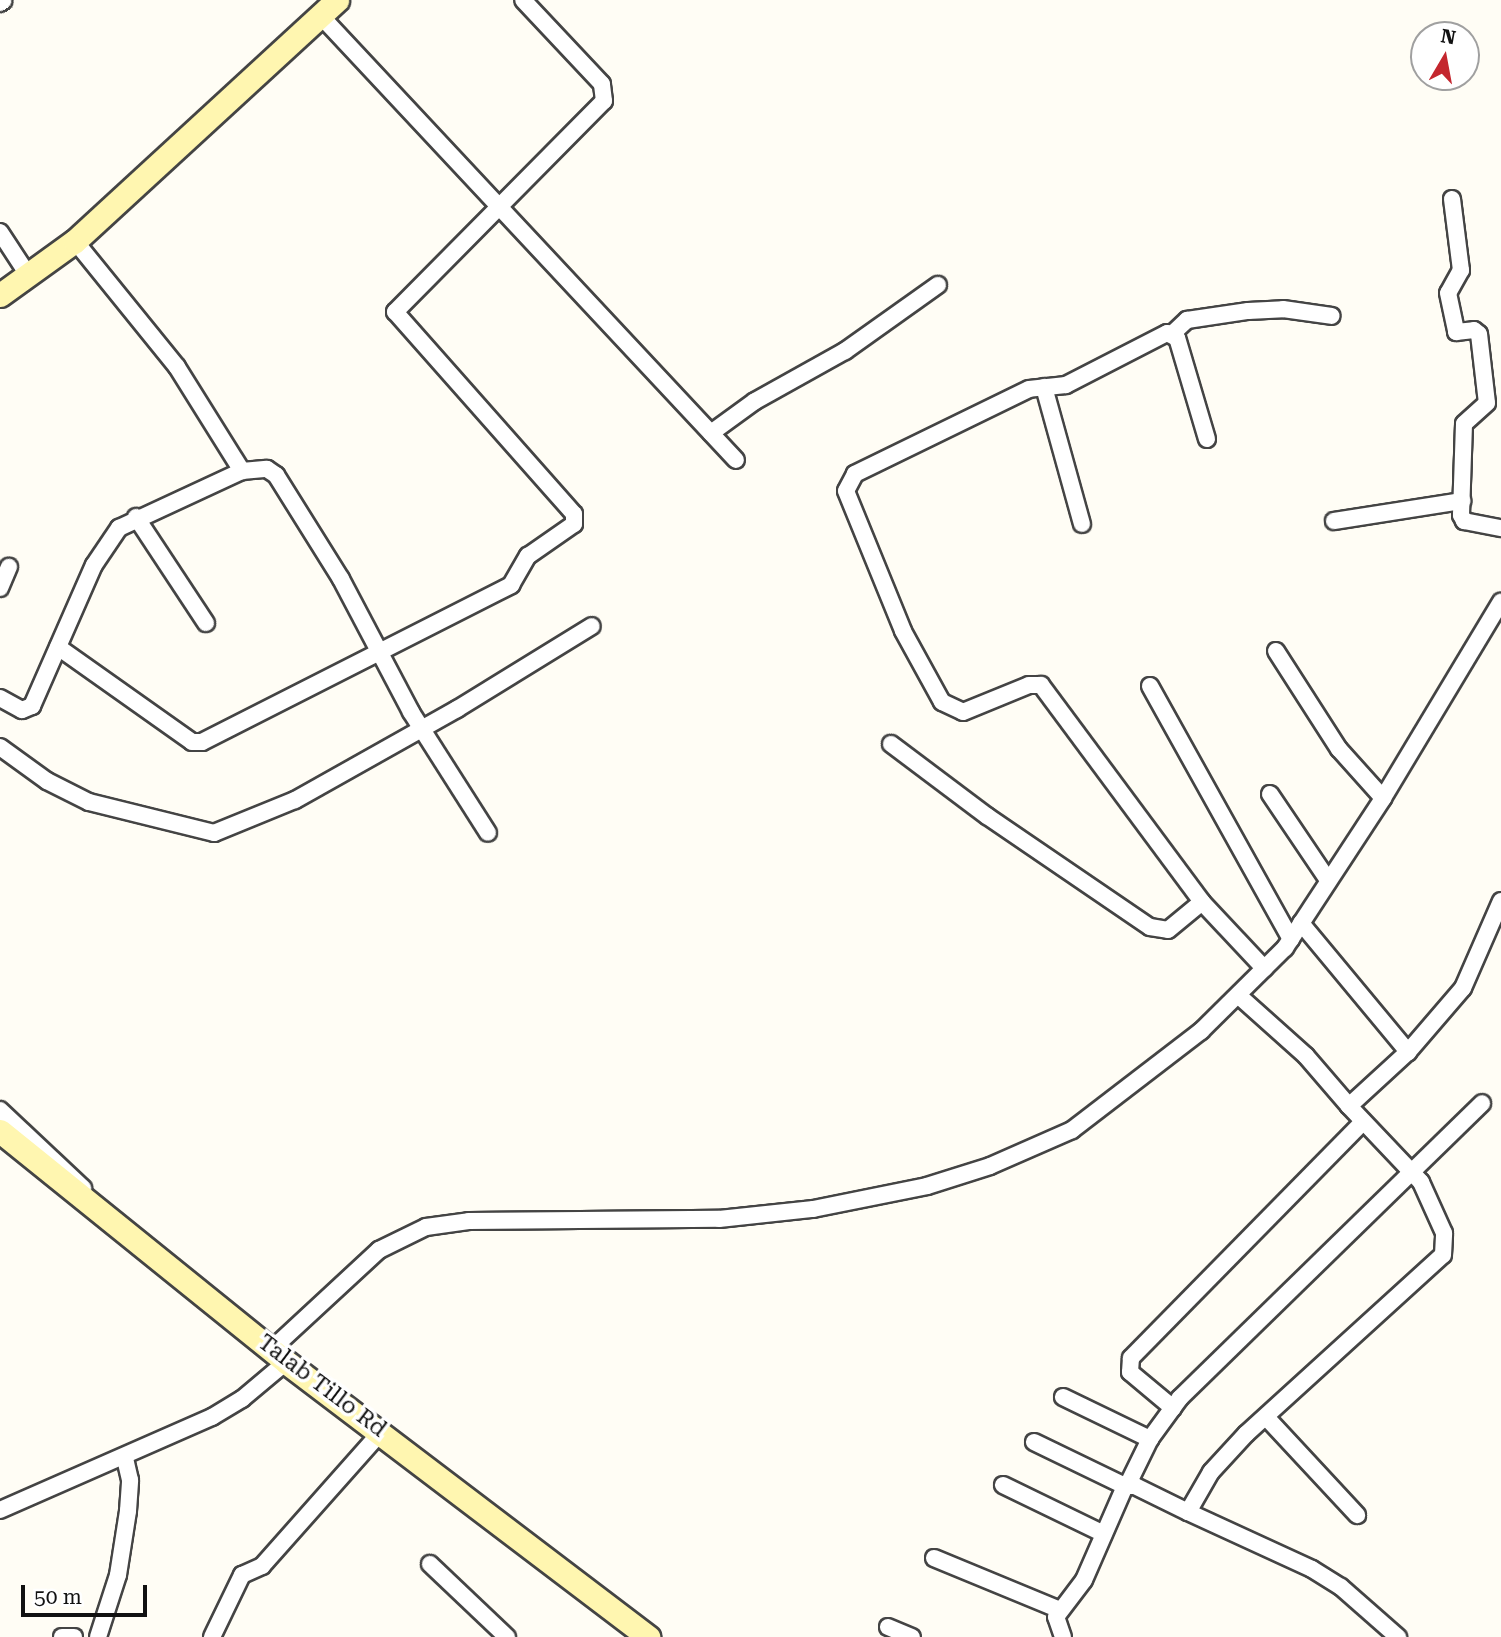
<!DOCTYPE html>
<style>
body{margin:0}
#map{position:relative;width:1501px;height:1637px;overflow:hidden;background:#fffdf5;font-family:"Roboto Serif",serif}
div>[style]{position:absolute}
[style*='--x']{left:calc(var(--x)*1px);top:calc(var(--y)*1px);width:calc(var(--w)*1px);rotate:calc(var(--a)*1deg)}
.roads{filter:drop-shadow(2px 0 #444) drop-shadow(-2px 0 #444) drop-shadow(0 2px #444) drop-shadow(0 -2px #444)}
.street>*{height:16px;margin:-8px;padding:0 8px;transform-origin:8px;border-radius:8px;background:#fff}
.secondary>*{height:23px;margin:-11.5px;padding:0 11.5px;transform-origin:11.5px;border-radius:11.5px;background:#fff6b0}
span{translate:-50% -50%;white-space:nowrap;text-align:center;line-height:1.15;-webkit-text-stroke:7px #fff;paint-order:stroke}
.street-label{font-size:23px;color:#111}
.north{position:absolute;left:1410px;top:21px;width:70px;height:70px;box-sizing:border-box;background:#fff;border:2px solid #a0a0a0;border-radius:50%;rotate:10deg;font-size:19px;font-weight:700;line-height:28px;text-align:center;color:#111}
.north::after{content:'';display:block;margin:auto;width:24px;height:32px;background:#c4262e;clip-path:polygon(50% 0,100% 100%,50% 72%,0 100%)}
.scale{position:absolute;left:21px;top:1585px;width:126px;height:32px;box-sizing:border-box;border:4px solid #111;border-top:0;padding-left:9px;font-size:21px;line-height:24px;white-space:nowrap;color:#111;-webkit-text-stroke:5px #fff;paint-order:stroke}
</style>
<div id="map">
<div class="roads">
<div class="street">
<i style="--x:0;--y:3;--w:4;--a:-34"></i>
<i style="--x:320;--y:15;--w:609;--a:46.93"></i>
<i style="--x:1452;--y:199;--w:72;--a:82.8"></i>
<i style="--x:1461;--y:270;--w:26;--a:119"></i>
<i style="--x:1448;--y:293;--w:40;--a:78"></i>
<i style="--x:1456;--y:332;--w:18;--a:-6"></i>
<i style="--x:1474;--y:330;--w:6;--a:39"></i>
<i style="--x:1479;--y:334;--w:69;--a:83.4"></i>
<i style="--x:1487;--y:403;--w:31;--a:138"></i>
<i style="--x:1464;--y:424;--w:91;--a:91.9"></i>
<i style="--x:1461;--y:515;--w:7;--a:63"></i>
<i style="--x:1464;--y:521;--w:38;--a:11"></i>
<i style="--x:0;--y:232;--w:51;--a:56.9"></i>
<i style="--x:75;--y:241;--w:162;--a:51"></i>
<i style="--x:177;--y:367;--w:123;--a:58"></i>
<i style="--x:1172;--y:334;--w:21;--a:-43"></i>
<i style="--x:1187;--y:320;--w:62;--a:-8.4"></i>
<i style="--x:1248;--y:311;--w:35;--a:-3"></i>
<i style="--x:1283;--y:309;--w:49;--a:8.1"></i>
<i style="--x:1044;--y:387;--w:142;--a:74.5"></i>
<i style="--x:711;--y:433;--w:54;--a:-36"></i>
<i style="--x:755;--y:401;--w:103;--a:-29.1"></i>
<i style="--x:845;--y:351;--w:114;--a:-35.4"></i>
<i style="--x:1207;--y:439;--w:105;--a:-106.5"></i>
<i style="--x:1177;--y:338;--w:11;--a:-153"></i>
<i style="--x:1167;--y:333;--w:114;--a:152.8"></i>
<i style="--x:1066;--y:385;--w:37;--a:174"></i>
<i style="--x:1029;--y:389;--w:194;--a:154"></i>
<i style="--x:855;--y:474;--w:19;--a:118"></i>
<i style="--x:846;--y:491;--w:151;--a:67.8"></i>
<i style="--x:903;--y:631;--w:81;--a:61.2"></i>
<i style="--x:942;--y:702;--w:23;--a:25"></i>
<i style="--x:963;--y:712;--w:71;--a:-22.2"></i>
<i style="--x:1029;--y:685;--w:12;--a:0"></i>
<i style="--x:1041;--y:685;--w:270;--a:53.4"></i>
<i style="--x:1202;--y:902;--w:91;--a:46.8"></i>
<i style="--x:136;--y:517;--w:127;--a:56.6"></i>
<i style="--x:1334;--y:521;--w:130;--a:-8.9"></i>
<i style="--x:0;--y:588;--w:23;--a:-67"></i>
<i style="--x:58;--y:647;--w:164;--a:35.3"></i>
<i style="--x:192;--y:742;--w:10;--a:0"></i>
<i style="--x:202;--y:742;--w:347;--a:-26.9"></i>
<i style="--x:511;--y:585;--w:34;--a:-60"></i>
<i style="--x:528;--y:556;--w:56;--a:-34.8"></i>
<i style="--x:574;--y:524;--w:10;--a:-90"></i>
<i style="--x:574;--y:514;--w:270;--a:-131.5"></i>
<i style="--x:395;--y:312;--w:297;--a:-45.3"></i>
<i style="--x:604;--y:101;--w:17;--a:-97"></i>
<i style="--x:602;--y:84;--w:115;--a:-133.2"></i>
<i style="--x:1276;--y:651;--w:117;--a:57.3"></i>
<i style="--x:1339;--y:749;--w:66;--a:48.1"></i>
<i style="--x:1150;--y:686;--w:290;--a:60.9"></i>
<i style="--x:0;--y:698;--w:25;--a:29"></i>
<i style="--x:22;--y:710;--w:11;--a:-22"></i>
<i style="--x:32;--y:706;--w:154;--a:-66.3"></i>
<i style="--x:94;--y:565;--w:45;--a:-56"></i>
<i style="--x:119;--y:528;--w:136;--a:-24.9"></i>
<i style="--x:242;--y:471;--w:25;--a:-5"></i>
<i style="--x:267;--y:469;--w:11;--a:34"></i>
<i style="--x:276;--y:475;--w:123;--a:58"></i>
<i style="--x:341;--y:579;--w:150;--a:62.2"></i>
<i style="--x:411;--y:712;--w:143;--a:57.5"></i>
<i style="--x:891;--y:744;--w:120;--a:36.9"></i>
<i style="--x:987;--y:816;--w:197;--a:34.3"></i>
<i style="--x:1150;--y:927;--w:18;--a:9"></i>
<i style="--x:1168;--y:930;--w:44;--a:-39.5"></i>
<i style="--x:0;--y:747;--w:58;--a:35.9"></i>
<i style="--x:47;--y:781;--w:47;--a:26.6"></i>
<i style="--x:89;--y:802;--w:129;--a:13.9"></i>
<i style="--x:214;--y:833;--w:87;--a:-22.2"></i>
<i style="--x:295;--y:800;--w:186;--a:-29.3"></i>
<i style="--x:457;--y:709;--w:158;--a:-31.6"></i>
<i style="--x:1270;--y:794;--w:104;--a:56"></i>
<i style="--x:1301;--y:923;--w:168;--a:50.3"></i>
<i style="--x:1239;--y:996;--w:90;--a:41.8"></i>
<i style="--x:1306;--y:1056;--w:66;--a:49.3"></i>
<i style="--x:0;--y:1110;--w:114;--a:43.2"></i>
<i style="--x:272;--y:1349;--w:146;--a:-42.8"></i>
<i style="--x:379;--y:1250;--w:52;--a:-26.1"></i>
<i style="--x:426;--y:1227;--w:43;--a:-7.9"></i>
<i style="--x:469;--y:1221;--w:250;--a:-0.5"></i>
<i style="--x:719;--y:1219;--w:95;--a:-6.1"></i>
<i style="--x:813;--y:1209;--w:116;--a:-11.4"></i>
<i style="--x:927;--y:1186;--w:66;--a:-17.6"></i>
<i style="--x:990;--y:1166;--w:90;--a:-23.7"></i>
<i style="--x:1072;--y:1130;--w:163;--a:-37.5"></i>
<i style="--x:1201;--y:1031;--w:118;--a:-44.7"></i>
<i style="--x:1285;--y:948;--w:179;--a:-56.8"></i>
<i style="--x:1383;--y:798;--w:229;--a:-59"></i>
<i style="--x:1063;--y:1397;--w:97;--a:25.8"></i>
<i style="--x:1173;--y:1408;--w:56;--a:-140.1"></i>
<i style="--x:1130;--y:1372;--w:14;--a:-86"></i>
<i style="--x:1131;--y:1358;--w:331;--a:-45.5"></i>
<i style="--x:1266;--y:1417;--w:134;--a:47.1"></i>
<i style="--x:1034;--y:1442;--w:101;--a:25.8"></i>
<i style="--x:1128;--y:1484;--w:50;--a:-63.9"></i>
<i style="--x:1150;--y:1439;--w:51;--a:-53.8"></i>
<i style="--x:1180;--y:1398;--w:422;--a:-44.3"></i>
<i style="--x:1003;--y:1485;--w:112;--a:25.9"></i>
<i style="--x:0;--y:1510;--w:232;--a:-23.7"></i>
<i style="--x:212;--y:1417;--w:35;--a:-31"></i>
<i style="--x:242;--y:1399;--w:57;--a:-40.1"></i>
<i style="--x:1188;--y:1512;--w:136;--a:24.7"></i>
<i style="--x:1312;--y:1569;--w:34;--a:32"></i>
<i style="--x:1341;--y:1587;--w:76;--a:41.3"></i>
<i style="--x:934;--y:1558;--w:136;--a:22.4"></i>
<i style="--x:430;--y:1564;--w:106;--a:43.5"></i>
<i style="--x:888;--y:1627;--w:26;--a:23"></i>
<i style="--x:62;--y:1637;--w:12;--a:0"></i>
<i style="--x:98;--y:1637;--w:65;--a:-72.1"></i>
<i style="--x:118;--y:1575;--w:65;--a:-81.1"></i>
<i style="--x:128;--y:1511;--w:31;--a:-86"></i>
<i style="--x:130;--y:1480;--w:23;--a:-103"></i>
<i style="--x:212;--y:1637;--w:69;--a:-64.2"></i>
<i style="--x:242;--y:1575;--w:22;--a:-24"></i>
<i style="--x:262;--y:1566;--w:181;--a:-48.4"></i>
<i style="--x:1063;--y:1637;--w:21;--a:-109"></i>
<i style="--x:1056;--y:1617;--w:46;--a:-52.9"></i>
<i style="--x:1084;--y:1580;--w:103;--a:-66.4"></i>
<i style="--x:1125;--y:1486;--w:10;--a:0"></i>
<i style="--x:1135;--y:1486;--w:59;--a:26.1"></i>
<i style="--x:1188;--y:1512;--w:46;--a:-60.1"></i>
<i style="--x:1211;--y:1472;--w:52;--a:-47.4"></i>
<i style="--x:1246;--y:1434;--w:266;--a:-42.3"></i>
<i style="--x:1443;--y:1255;--w:22;--a:-87"></i>
<i style="--x:1444;--y:1233;--w:56;--a:-114.3"></i>
<i style="--x:1421;--y:1182;--w:105;--a:-133.5"></i>
<i style="--x:1349;--y:1106;--w:80;--a:-42.5"></i>
<i style="--x:1408;--y:1052;--w:84;--a:-49.3"></i>
<i style="--x:1463;--y:988;--w:95;--a:-66.4"></i>
</div>
<div class="secondary">
<i style="--x:0;--y:295;--w:92;--a:-35.8"></i>
<i style="--x:75;--y:241;--w:356;--a:-42.6"></i>
<i style="--x:0;--y:1131;--w:368;--a:38.9"></i>
<i style="--x:286;--y:1362;--w:455;--a:37.2"></i>
</div>
</div>
<div class="street-label">
<span style="left:322px;top:1386px;rotate:37deg">Talab Tillo Rd</span>
</div>
<div class="north">N</div>
<div class="scale">50 m</div>
</div>
